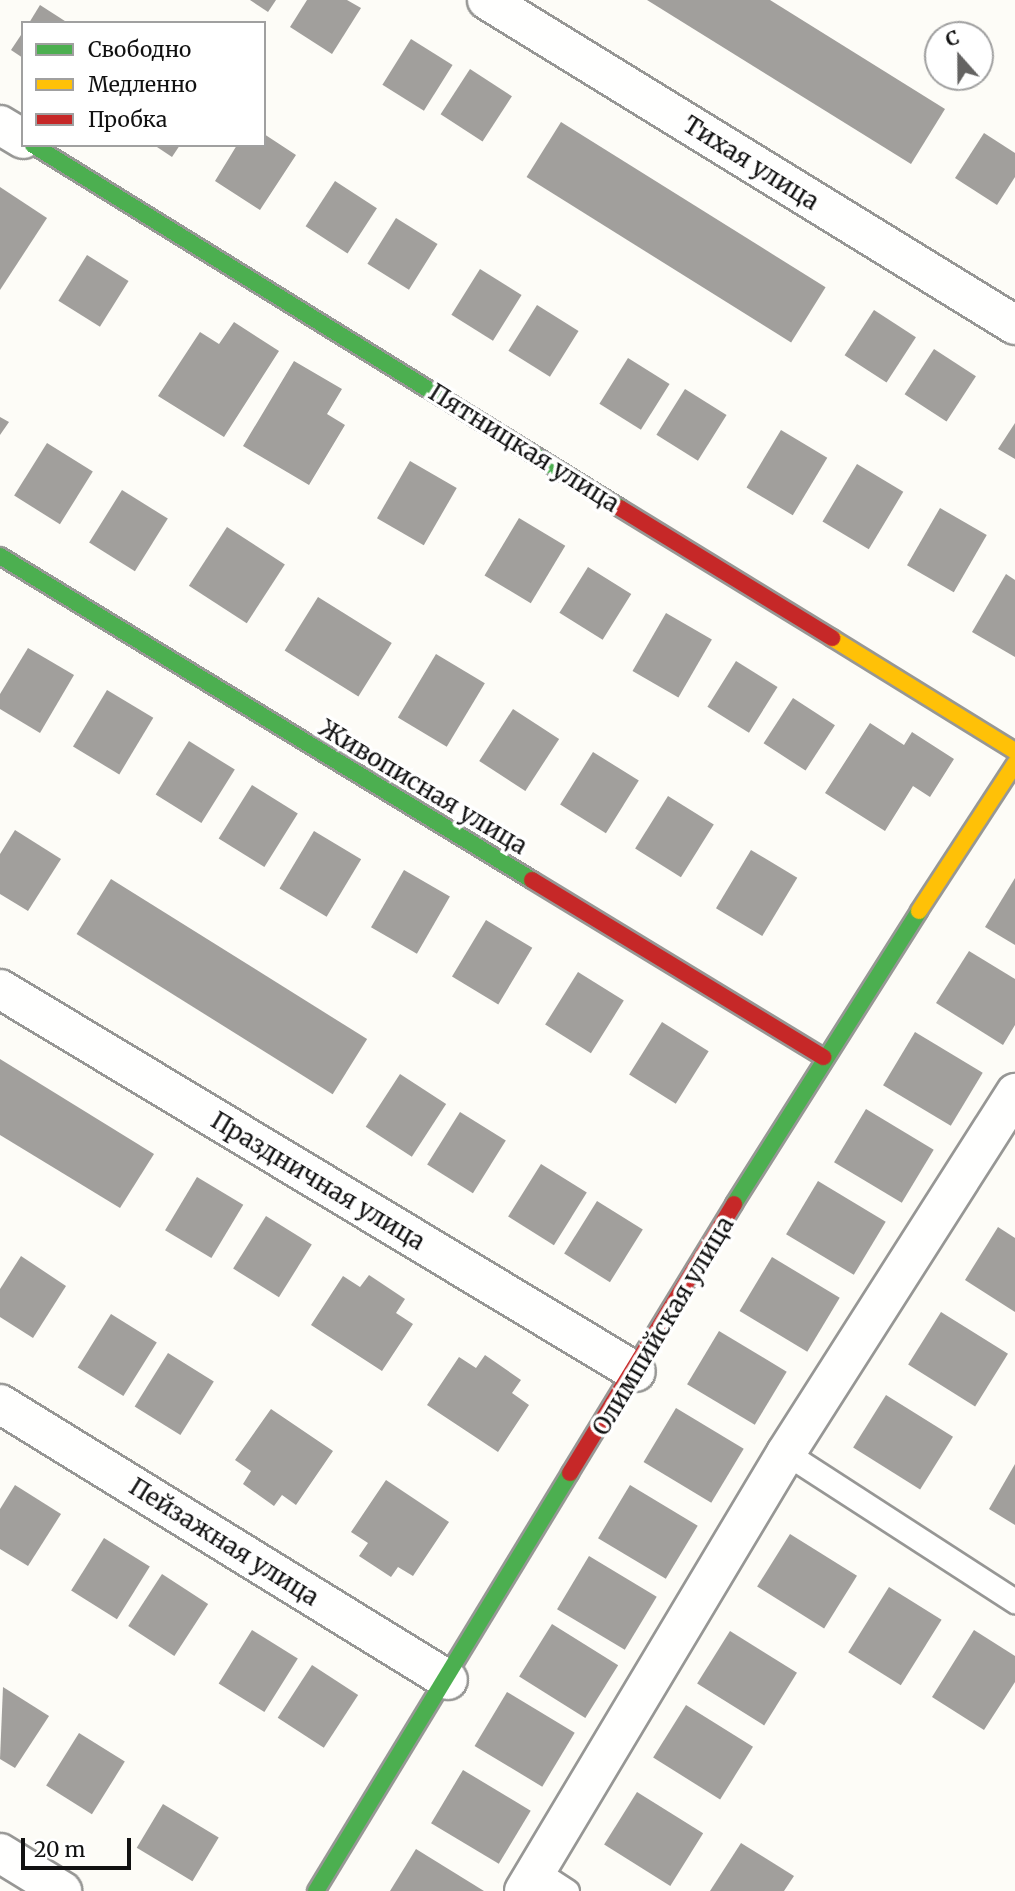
<!DOCTYPE html>
<meta charset="utf-8">
<style>
body{margin:0}
#map{position:relative;width:1015px;height:1891px;overflow:hidden;background:#fdfcf7;font-family:Merriweather,serif}
div>[style]{position:absolute}
[style*='--x']{left:calc(var(--x)*1px);top:calc(var(--y)*1px);width:calc(var(--w)*1px);rotate:calc(var(--a)*1deg)}
.building>*{inset:0;background:#a19f9c;transform-origin:0 0}
.roads{filter:drop-shadow(2px 0 #979795) drop-shadow(-2px 0 #979795) drop-shadow(0 2px #979795) drop-shadow(0 -2px #979795)}
.lane>*{height:23px;margin:-11.5px;padding:0 11.5px;transform-origin:11.5px;border-radius:11.5px;background:#fffffe}
.street>*{height:38px;margin:-19px;padding:0 19px;transform-origin:19px;border-radius:19px;background:#fffffe}
.fast>*{height:16px;margin:-8px;padding:0 8px;transform-origin:8px;border-radius:8px;background:#4caf50}
.slow>*{height:16px;margin:-8px;padding:0 8px;transform-origin:8px;border-radius:8px;background:#ffc107}
.jam>*{height:16px;margin:-8px;padding:0 8px;transform-origin:8px;border-radius:8px;background:#c62828}
span{translate:-50% -50%;white-space:nowrap;text-align:center;line-height:1.15;-webkit-text-stroke:7px #fff;paint-order:stroke}
.street-label{font-size:24px;color:#111}
.legend{position:absolute;left:21px;top:21px;width:245px;height:126px;box-sizing:border-box;background:#fff;border:2px solid #a0a0a0;margin:0;padding:9px 12px;list-style:none;font-size:21px;color:#111}
.legend li{display:flex;align-items:center;gap:14px;height:35px}
.legend b{width:35px;border:2px solid #a0a0a0}
.north{position:absolute;left:924px;top:21px;width:70px;height:70px;box-sizing:border-box;background:#fff;border:2px solid #a0a0a0;border-radius:50%;rotate:339deg;font-size:19px;font-weight:700;line-height:28px;text-align:center;color:#111}
.north::after{content:'';display:block;margin:auto;width:24px;height:32px;background:#646362;clip-path:polygon(50% 0,100% 100%,50% 72%,0 100%)}
.scale{position:absolute;left:21px;top:1838px;width:110px;height:32px;box-sizing:border-box;border:4px solid #111;border-top:0;padding-left:9px;font-size:21px;line-height:24px;white-space:nowrap;color:#111;-webkit-text-stroke:5px #fff;paint-order:stroke}
</style>
<div id="map">
<div class="building">
<i style="clip-path:polygon(250px 0,276px 0,268px 12px)"></i>
<i style="clip-path:polygon(307px 0,347px 0,361px 8px,332px 54px,290px 27px)"></i>
<i style="clip-path:polygon(647px 0,770px 0,945px 109px,911px 164px)"></i>
<i style="clip-path:polygon(40px 5px,68px 23px,29px 23px)"></i>
<i style="clip-path:polygon(23px 32px,23px 58px,11px 50px)"></i>
<i style="left:411px;top:39px;width:49px;height:54px;rotate:32deg"></i>
<i style="left:470px;top:69px;width:50px;height:54px;rotate:33deg"></i>
<i style="left:561px;top:122px;width:312px;height:65px;rotate:32deg"></i>
<i style="clip-path:polygon(984px 133px,1015px 153px,1015px 177px,997px 205px,955px 178px)"></i>
<i style="clip-path:polygon(264px 134px,296px 155px,260px 210px,215px 181px,237px 145px,264px 145px)"></i>
<i style="clip-path:polygon(154px 145px,180px 145px,172px 157px)"></i>
<i style="left:335px;top:181px;width:50px;height:54px;rotate:33deg"></i>
<i style="clip-path:polygon(0 187px,47px 218px,0 290px)"></i>
<i style="left:396px;top:218px;width:49px;height:54px;rotate:32deg"></i>
<i style="left:87px;top:255px;width:49px;height:54px;rotate:32deg"></i>
<i style="left:480px;top:269px;width:49px;height:54px;rotate:32deg"></i>
<i style="left:537px;top:305px;width:49px;height:54px;rotate:32deg"></i>
<i style="left:874px;top:310px;width:50px;height:54px;rotate:33deg"></i>
<i style="clip-path:polygon(234px 322px,279px 351px,224px 437px,158px 396px,200px 332px,219px 344px)"></i>
<i style="left:934px;top:349px;width:50px;height:54px;rotate:33deg"></i>
<i style="left:628px;top:358px;width:49px;height:54px;rotate:32deg"></i>
<i style="clip-path:polygon(294px 361px,342px 389px,327px 414px,345px 425px,309px 485px,243px 446px)"></i>
<i style="left:685px;top:389px;width:49px;height:54px;rotate:32deg"></i>
<i style="clip-path:polygon(0 417px,9px 422px,0 435px)"></i>
<i style="clip-path:polygon(1015px 423px,1015px 459px,998px 449px)"></i>
<i style="left:781px;top:430px;width:54px;height:67px;rotate:31deg"></i>
<i style="left:47px;top:443px;width:54px;height:62px;rotate:32deg"></i>
<i style="left:410px;top:461px;width:54px;height:66px;rotate:30deg"></i>
<i style="left:857px;top:464px;width:54px;height:67px;rotate:31deg"></i>
<i style="left:122px;top:490px;width:54px;height:62px;rotate:32deg"></i>
<i style="left:940px;top:508px;width:54px;height:66px;rotate:30deg"></i>
<i style="left:519px;top:518px;width:54px;height:67px;rotate:31deg"></i>
<i style="left:227px;top:527px;width:69px;height:70px;rotate:33deg"></i>
<i style="left:588px;top:567px;width:51px;height:54px;rotate:32deg"></i>
<i style="clip-path:polygon(1006px 574px,1015px 580px,1015px 657px,972px 632px)"></i>
<i style="left:318px;top:597px;width:87px;height:63px;rotate:32deg"></i>
<i style="left:666px;top:613px;width:53px;height:67px;rotate:30deg"></i>
<i style="clip-path:polygon(28px 648px,74px 675px,40px 733px,0 709px,0 694px)"></i>
<i style="left:436px;top:654px;width:57px;height:74px;rotate:31deg"></i>
<i style="left:736px;top:661px;width:49px;height:54px;rotate:32deg"></i>
<i style="left:107px;top:690px;width:54px;height:66px;rotate:31deg"></i>
<i style="left:793px;top:698px;width:50px;height:54px;rotate:33deg"></i>
<i style="left:513px;top:709px;width:55px;height:62px;rotate:33deg"></i>
<i style="clip-path:polygon(870px 723px,904px 745px,912px 732px,954px 759px,930px 797px,913px 786px,885px 831px,825px 793px)"></i>
<i style="left:189px;top:741px;width:54px;height:63px;rotate:32deg"></i>
<i style="left:593px;top:752px;width:54px;height:62px;rotate:32deg"></i>
<i style="left:252px;top:785px;width:54px;height:63px;rotate:32deg"></i>
<i style="left:668px;top:796px;width:54px;height:62px;rotate:32deg"></i>
<i style="clip-path:polygon(15px 830px,61px 859px,28px 911px,0 894px,0 854px)"></i>
<i style="left:314px;top:831px;width:55px;height:67px;rotate:31deg"></i>
<i style="left:751px;top:850px;width:54px;height:68px;rotate:31deg"></i>
<i style="left:404px;top:870px;width:53px;height:66px;rotate:30deg"></i>
<i style="clip-path:polygon(1015px 878px,1015px 945px,985px 927px)"></i>
<i style="left:111px;top:879px;width:302px;height:65px;rotate:32deg"></i>
<i style="left:486px;top:920px;width:54px;height:66px;rotate:31deg"></i>
<i style="clip-path:polygon(969px 951px,1015px 979px,1015px 1025px,1003px 1045px,936px 1003px)"></i>
<i style="left:578px;top:972px;width:54px;height:62px;rotate:32deg"></i>
<i style="left:662px;top:1022px;width:55px;height:62px;rotate:32deg"></i>
<i style="left:915px;top:1032px;width:79px;height:62px;rotate:31deg"></i>
<i style="clip-path:polygon(0 1059px,154px 1154px,120px 1208px,0 1135px)"></i>
<i style="left:400px;top:1074px;width:55px;height:63px;rotate:33deg"></i>
<i style="left:866px;top:1109px;width:79px;height:62px;rotate:31deg"></i>
<i style="left:460px;top:1112px;width:54px;height:62px;rotate:32deg"></i>
<i style="left:541px;top:1164px;width:54px;height:62px;rotate:32deg"></i>
<i style="left:197px;top:1177px;width:54px;height:62px;rotate:31deg"></i>
<i style="left:818px;top:1181px;width:79px;height:62px;rotate:31deg"></i>
<i style="left:597px;top:1201px;width:54px;height:62px;rotate:32deg"></i>
<i style="left:266px;top:1216px;width:54px;height:62px;rotate:32deg"></i>
<i style="clip-path:polygon(998px 1227px,1015px 1238px,1015px 1312px,965px 1280px)"></i>
<i style="clip-path:polygon(21px 1256px,66px 1286px,33px 1338px,0 1317px,0 1289px)"></i>
<i style="left:772px;top:1257px;width:79px;height:63px;rotate:31deg"></i>
<i style="clip-path:polygon(369px 1275px,405px 1299px,396px 1313px,413px 1324px,382px 1371px,311px 1325px,343px 1276px,360px 1287px)"></i>
<i style="left:941px;top:1312px;width:79px;height:62px;rotate:32deg"></i>
<i style="left:111px;top:1314px;width:54px;height:63px;rotate:32deg"></i>
<i style="left:719px;top:1331px;width:79px;height:62px;rotate:31deg"></i>
<i style="left:168px;top:1353px;width:54px;height:63px;rotate:32deg"></i>
<i style="clip-path:polygon(485px 1355px,521px 1380px,512px 1393px,529px 1405px,498px 1452px,427px 1405px,459px 1357px,476px 1368px)"></i>
<i style="left:886px;top:1395px;width:79px;height:62px;rotate:32deg"></i>
<i style="left:676px;top:1408px;width:79px;height:63px;rotate:31deg"></i>
<i style="clip-path:polygon(271px 1409px,333px 1451px,296px 1505px,282px 1495px,274px 1506px,243px 1484px,251px 1471px,235px 1460px)"></i>
<i style="clip-path:polygon(1015px 1464px,1015px 1525px,989px 1509px)"></i>
<i style="clip-path:polygon(386px 1480px,449px 1522px,413px 1576px,398px 1567px,391px 1577px,359px 1556px,368px 1543px,351px 1532px)"></i>
<i style="clip-path:polygon(15px 1485px,61px 1514px,28px 1566px,0 1549px,0 1509px)"></i>
<i style="left:630px;top:1485px;width:79px;height:62px;rotate:31deg"></i>
<i style="left:790px;top:1534px;width:79px;height:62px;rotate:32deg"></i>
<i style="left:104px;top:1538px;width:54px;height:62px;rotate:32deg"></i>
<i style="left:589px;top:1556px;width:79px;height:62px;rotate:31deg"></i>
<i style="left:162px;top:1574px;width:55px;height:62px;rotate:33deg"></i>
<i style="left:889px;top:1587px;width:62px;height:77px;rotate:32deg"></i>
<i style="left:552px;top:1624px;width:78px;height:62px;rotate:32deg"></i>
<i style="left:252px;top:1630px;width:54px;height:63px;rotate:32deg"></i>
<i style="clip-path:polygon(974px 1630px,1015px 1656px,1015px 1682px,984px 1730px,932px 1697px)"></i>
<i style="left:730px;top:1631px;width:79px;height:62px;rotate:32deg"></i>
<i style="left:312px;top:1665px;width:55px;height:63px;rotate:33deg"></i>
<i style="clip-path:polygon(3px 1687px,49px 1716px,15px 1768px,0 1759px)"></i>
<i style="left:507px;top:1692px;width:79px;height:63px;rotate:31deg"></i>
<i style="left:686px;top:1705px;width:79px;height:62px;rotate:32deg"></i>
<i style="left:79px;top:1733px;width:54px;height:62px;rotate:32deg"></i>
<i style="left:463px;top:1770px;width:79px;height:62px;rotate:31deg"></i>
<i style="left:637px;top:1792px;width:78px;height:62px;rotate:32deg"></i>
<i style="left:163px;top:1804px;width:65px;height:51px;rotate:31deg"></i>
<i style="clip-path:polygon(741px 1843px,794px 1876px,784px 1891px,710px 1891px)"></i>
<i style="clip-path:polygon(416px 1849px,484px 1891px,390px 1891px)"></i>
</div>
<div class="roads">
<div class="lane">
<i style="--x:786;--y:1453;--w:273;--a:32.9"></i>
<i style="--x:536;--y:1871;--w:37;--a:33"></i>
</div>
<div class="street">
<i style="--x:487;--y:0;--w:620;--a:31.61"></i>
<i style="--x:0;--y:125;--w:27;--a:31"></i>
<i style="--x:0;--y:989;--w:742;--a:31.06"></i>
<i style="--x:0;--y:1404;--w:526;--a:31.64"></i>
<i style="--x:0;--y:1853;--w:73;--a:31.5"></i>
<i style="--x:524;--y:1891;--w:510;--a:-59.11"></i>
<i style="--x:786;--y:1453;--w:427;--a:-57.5"></i>
</div>
<div class="fast">
<i style="--x:33;--y:145;--w:690;--a:31.73"></i>
<i style="--x:0;--y:556;--w:623;--a:31.34"></i>
<i style="--x:734;--y:1204;--w:347;--a:-57.7"></i>
<i style="--x:316;--y:1891;--w:489;--a:-58.7"></i>
</div>
<div class="slow">
<i style="--x:832;--y:638;--w:215;--a:31.7"></i>
<i style="--x:919;--y:911;--w:176;--a:-56.9"></i>
</div>
<div class="jam">
<i style="--x:620;--y:508;--w:249;--a:31.5"></i>
<i style="--x:532;--y:880;--w:341;--a:31.3"></i>
<i style="--x:570;--y:1473;--w:315;--a:-58.6"></i>
</div>
</div>
<div class="street-label">
<span style="left:751px;top:163px;rotate:32deg">Тихая улица</span>
<span style="left:524px;top:448px;rotate:32deg">Пятницкая улица</span>
<span style="left:423px;top:787px;rotate:31deg">Живописная улица</span>
<span style="left:318px;top:1181px;rotate:31deg">Праздничная улица</span>
<span style="left:663px;top:1326px;rotate:-59deg">Олимпийская улица</span>
<span style="left:224px;top:1542px;rotate:32deg">Пейзажная улица</span>
</div>
<ul class="legend">
<li><b style="height:9px;background:#4caf50"></b>Свободно</li>
<li><b style="height:9px;background:#ffc107"></b>Медленно</li>
<li><b style="height:9px;background:#c62828"></b>Пробка</li>
</ul>
<div class="north">С</div>
<div class="scale">20 m</div>
</div>
